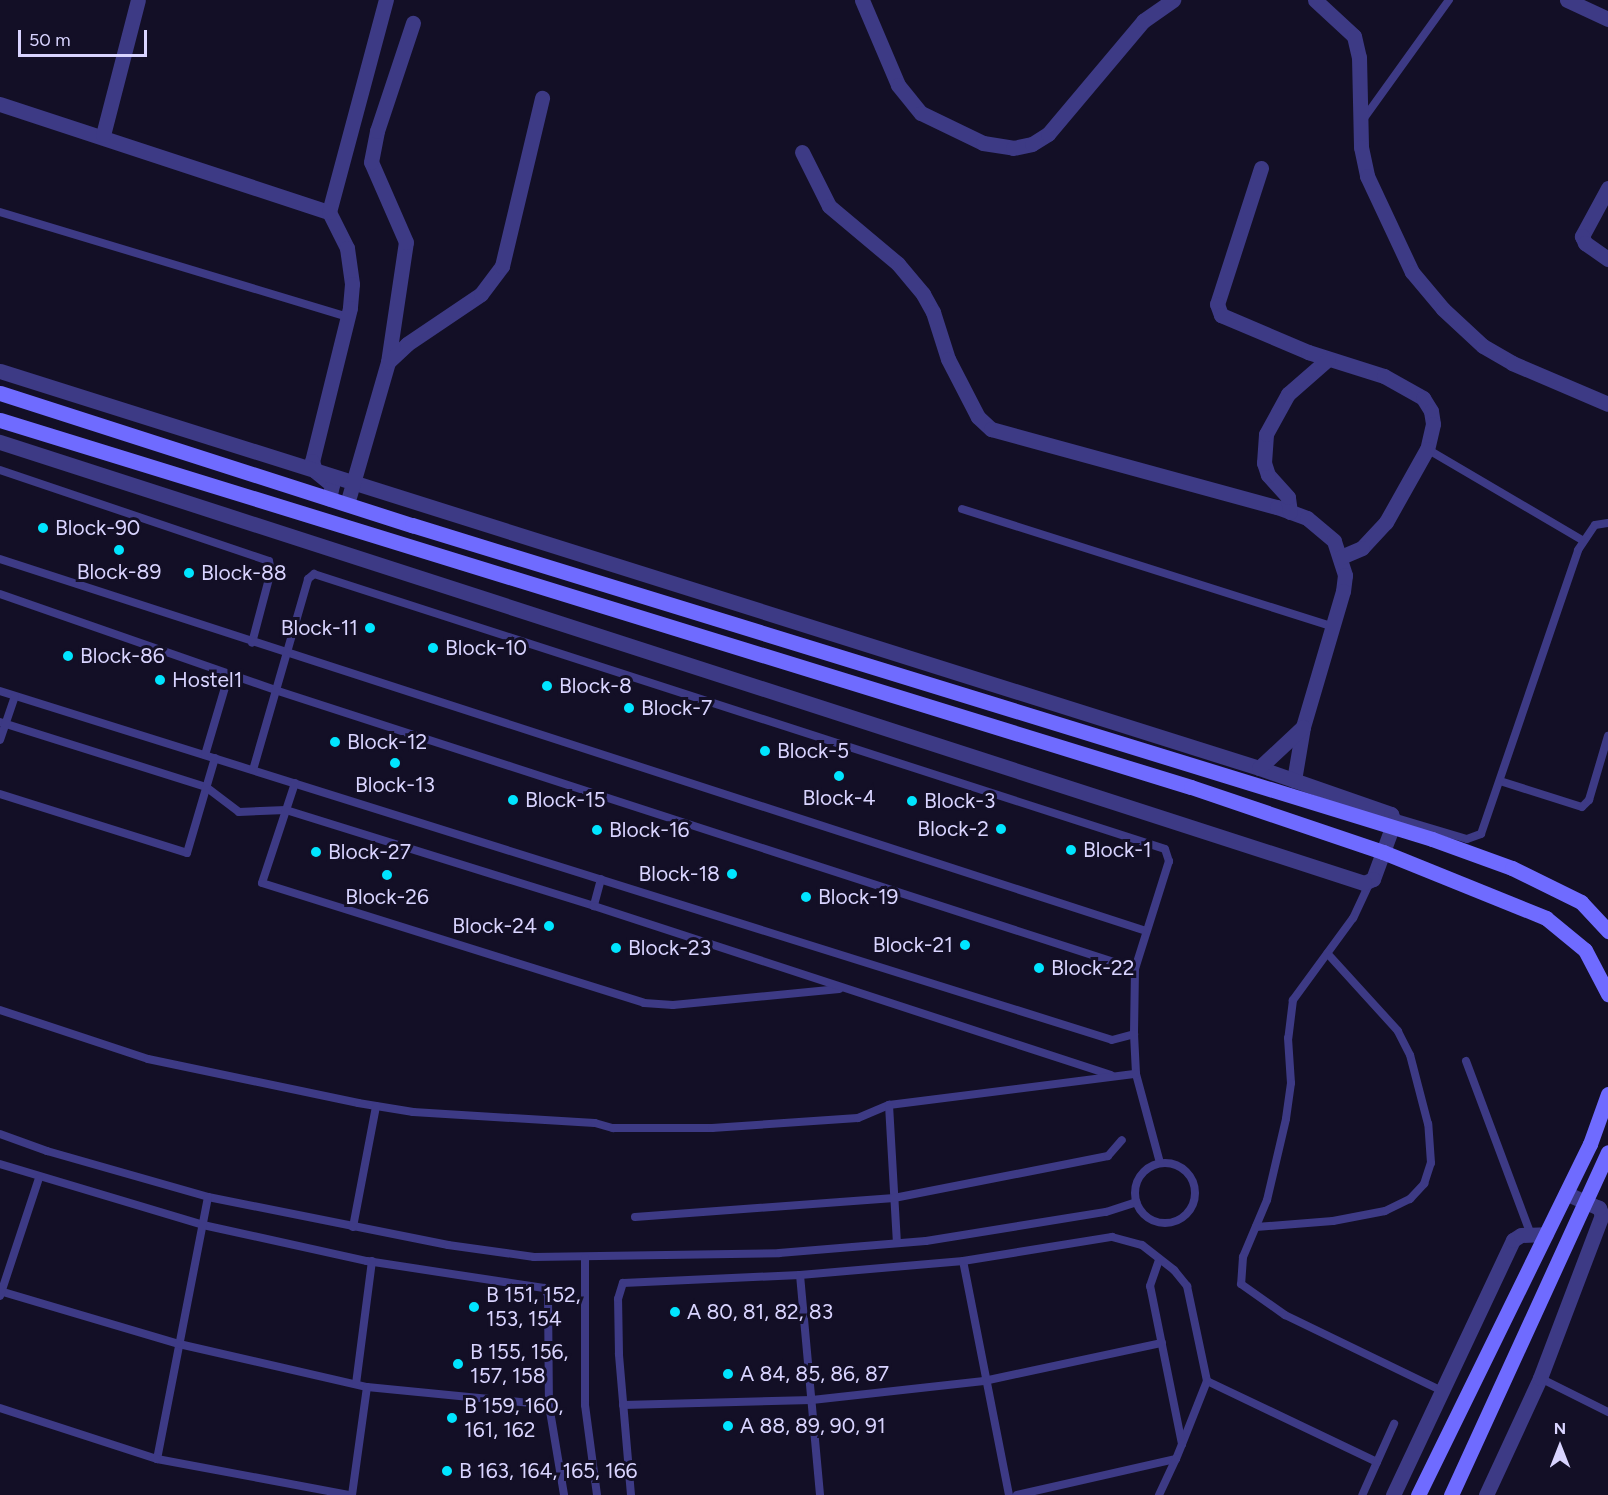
<!DOCTYPE html>
<style>
body{margin:0}
#map{position:relative;width:1608px;height:1495px;overflow:hidden;background:#130f26;font-family:Figtree,sans-serif}
div>[style]{position:absolute}
[style*='--x']{left:calc(var(--x)*1px);top:calc(var(--y)*1px);width:calc(var(--w)*1px);rotate:calc(var(--a)*1deg)}
.service>*{height:8px;margin:-4px;padding:0 4px;transform-origin:4px;border-radius:4px;background:#3d3a85}
.service>.ring{margin:-4px;padding:0;box-sizing:content-box;background:none;border:8px solid #3d3a85;border-radius:50%}
.minor>*{height:15px;margin:-7.5px;padding:0 7.5px;transform-origin:7.5px;border-radius:7.5px;background:#3d3a85}
.tertiary>*{height:15px;margin:-7.5px;padding:0 7.5px;transform-origin:7.5px;border-radius:7.5px;background:#3d3a85}
.secondary>*{height:15px;margin:-7.5px;padding:0 7.5px;transform-origin:7.5px;border-radius:7.5px;background:#6f6bff}
.dots>*{width:16px;height:16px;translate:-50% -50%;box-sizing:border-box;border:3px solid #130f26;border-radius:50%}
span{translate:-50% -50%;white-space:nowrap;text-align:center;line-height:1.15;-webkit-text-stroke:6px #130f26;paint-order:stroke}
.poi-label{font-size:21px;color:#d9d4ff}
.left{translate:0 -50%;text-align:left}
.right{translate:-100% -50%;text-align:right}
.north{position:absolute;left:1530px;top:1417px;width:60px;height:60px;-webkit-text-stroke:4px #130f26;paint-order:stroke;rotate:0deg;font-size:16px;font-weight:700;line-height:24px;text-align:center;color:#d9d4ff}
.north::after{content:'';display:block;margin:auto;width:21px;height:27px;background:#d9d4ff;clip-path:polygon(50% 0,100% 100%,50% 72%,0 100%)}
.scale{position:absolute;left:18px;top:30px;width:129px;height:27px;box-sizing:border-box;border:3px solid #d9d4ff;border-top:0;padding-left:8px;font-size:18px;line-height:21px;white-space:nowrap;color:#d9d4ff;-webkit-text-stroke:4px #130f26;paint-order:stroke}
</style>
<div id="map">
<div class="service">
<i style="--x:1362;--y:121;--w:149;--a:-54.3"></i>
<i style="--x:0;--y:212;--w:363;--a:16.8"></i>
<i style="--x:1427;--y:449;--w:180;--a:30.4"></i>
<i style="--x:0;--y:470;--w:284;--a:18.7"></i>
<i style="--x:269;--y:561;--w:10;--a:79"></i>
<i style="--x:271;--y:571;--w:74;--a:104.8"></i>
<i style="--x:962;--y:509;--w:389;--a:17.6"></i>
<i style="--x:0;--y:559;--w:1205;--a:17.98"></i>
<i style="--x:0;--y:594;--w:291;--a:19.2"></i>
<i style="--x:275;--y:690;--w:904;--a:17.97"></i>
<i style="--x:0;--y:691;--w:1165;--a:17.42"></i>
<i style="--x:1112;--y:1040;--w:23;--a:-15"></i>
<i style="--x:0;--y:722;--w:216;--a:17.5"></i>
<i style="--x:206;--y:787;--w:41;--a:37.1"></i>
<i style="--x:239;--y:812;--w:47;--a:-2.4"></i>
<i style="--x:286;--y:810;--w:323;--a:17.3"></i>
<i style="--x:0;--y:740;--w:46;--a:-71.2"></i>
<i style="--x:205;--y:755;--w:84;--a:-73.5"></i>
<i style="--x:253;--y:770;--w:199;--a:-73.9"></i>
<i style="--x:308;--y:579;--w:8;--a:-40"></i>
<i style="--x:314;--y:574;--w:894;--a:17.91"></i>
<i style="--x:1165;--y:849;--w:13;--a:72"></i>
<i style="--x:1169;--y:861;--w:113;--a:107.5"></i>
<i style="--x:1135;--y:969;--w:65;--a:90.9"></i>
<i style="--x:1134;--y:1034;--w:40;--a:87.1"></i>
<i style="--x:1136;--y:1074;--w:92;--a:74.9"></i>
<i style="--x:1500;--y:781;--w:86;--a:17.6"></i>
<i style="--x:1582;--y:807;--w:10;--a:-45"></i>
<i style="--x:1589;--y:800;--w:67;--a:-73.5"></i>
<i style="--x:295;--y:783;--w:105;--a:108.3"></i>
<i style="--x:262;--y:883;--w:400;--a:17.4"></i>
<i style="--x:644;--y:1003;--w:29;--a:4"></i>
<i style="--x:673;--y:1005;--w:167;--a:-5.5"></i>
<i style="--x:0;--y:794;--w:196;--a:17.5"></i>
<i style="--x:187;--y:853;--w:99;--a:-73.6"></i>
<i style="--x:1393;--y:817;--w:77;--a:16.6"></i>
<i style="--x:1467;--y:839;--w:15;--a:-20"></i>
<i style="--x:1481;--y:834;--w:300;--a:-71.1"></i>
<i style="--x:1578;--y:550;--w:30;--a:-56"></i>
<i style="--x:1595;--y:525;--w:13;--a:-9"></i>
<i style="--x:601;--y:879;--w:28;--a:105"></i>
<i style="--x:594;--y:906;--w:544;--a:18.1"></i>
<i style="--x:1370;--y:882;--w:40;--a:115"></i>
<i style="--x:1353;--y:918;--w:102;--a:126.2"></i>
<i style="--x:1293;--y:1000;--w:38;--a:97"></i>
<i style="--x:1288;--y:1038;--w:45;--a:86.2"></i>
<i style="--x:1291;--y:1083;--w:36;--a:98"></i>
<i style="--x:1286;--y:1119;--w:83;--a:103.2"></i>
<i style="--x:1267;--y:1200;--w:62;--a:112.8"></i>
<i style="--x:1243;--y:1257;--w:27;--a:94"></i>
<i style="--x:1241;--y:1284;--w:54;--a:35.2"></i>
<i style="--x:1285;--y:1315;--w:174;--a:25.8"></i>
<i style="--x:0;--y:1010;--w:156;--a:18.3"></i>
<i style="--x:148;--y:1059;--w:215;--a:11.8"></i>
<i style="--x:358;--y:1103;--w:56;--a:9.3"></i>
<i style="--x:413;--y:1112;--w:182;--a:3.5"></i>
<i style="--x:595;--y:1123;--w:19;--a:16"></i>
<i style="--x:613;--y:1128;--w:99;--a:0"></i>
<i style="--x:712;--y:1128;--w:146;--a:-3.9"></i>
<i style="--x:858;--y:1118;--w:34;--a:-23"></i>
<i style="--x:889;--y:1105;--w:249;--a:-7.2"></i>
<i style="--x:1466;--y:1061;--w:186;--a:69.5"></i>
<i style="--x:889;--y:1105;--w:138;--a:86.7"></i>
<i style="--x:0;--y:1134;--w:50;--a:19.9"></i>
<i style="--x:47;--y:1151;--w:167;--a:15.9"></i>
<i style="--x:208;--y:1197;--w:245;--a:11.3"></i>
<i style="--x:448;--y:1245;--w:87;--a:7.9"></i>
<i style="--x:534;--y:1257;--w:245;--a:-0.9"></i>
<i style="--x:779;--y:1253;--w:147;--a:-4.7"></i>
<i style="--x:926;--y:1241;--w:182;--a:-9.2"></i>
<i style="--x:1106;--y:1212;--w:32;--a:-18"></i>
<i class="ring" style="left:1135px;top:1163px;width:52px;height:52px"></i>
<i style="--x:0;--y:1164;--w:212;--a:16.7"></i>
<i style="--x:203;--y:1225;--w:168;--a:12.4"></i>
<i style="--x:367;--y:1261;--w:179;--a:8.7"></i>
<i style="--x:544;--y:1288;--w:8;--a:60"></i>
<i style="--x:548;--y:1295;--w:110;--a:89.5"></i>
<i style="--x:549;--y:1405;--w:91;--a:80.5"></i>
<i style="--x:208;--y:1197;--w:267;--a:101"></i>
<i style="--x:157;--y:1459;--w:195;--a:10.6"></i>
<i style="--x:635;--y:1217;--w:260;--a:-4.2"></i>
<i style="--x:894;--y:1198;--w:218;--a:-11.1"></i>
<i style="--x:1108;--y:1156;--w:21;--a:-49"></i>
<i style="--x:353;--y:1227;--w:123;--a:-79.2"></i>
<i style="--x:1256;--y:1227;--w:77;--a:-4.5"></i>
<i style="--x:1333;--y:1221;--w:53;--a:-10.9"></i>
<i style="--x:1385;--y:1211;--w:28;--a:-26"></i>
<i style="--x:1410;--y:1199;--w:21;--a:-47"></i>
<i style="--x:1424;--y:1184;--w:22;--a:-72"></i>
<i style="--x:1431;--y:1163;--w:39;--a:-94"></i>
<i style="--x:1428;--y:1124;--w:71;--a:-104.6"></i>
<i style="--x:1410;--y:1055;--w:27;--a:-117"></i>
<i style="--x:1398;--y:1031;--w:105;--a:-132.3"></i>
<i style="--x:585;--y:1258;--w:147;--a:90"></i>
<i style="--x:585;--y:1405;--w:91;--a:82.4"></i>
<i style="--x:800;--y:1275;--w:221;--a:84.8"></i>
<i style="--x:0;--y:1291;--w:187;--a:16.5"></i>
<i style="--x:179;--y:1344;--w:193;--a:12.9"></i>
<i style="--x:367;--y:1387;--w:183;--a:5.6"></i>
<i style="--x:0;--y:1296;--w:124;--a:-71.7"></i>
<i style="--x:1540;--y:1378;--w:76;--a:26.6"></i>
<i style="--x:1207;--y:1381;--w:188;--a:25.5"></i>
<i style="--x:1377;--y:1462;--w:36;--a:114"></i>
<i style="--x:356;--y:1384;--w:124;--a:-82.6"></i>
<i style="--x:623;--y:1405;--w:189;--a:-1.5"></i>
<i style="--x:812;--y:1400;--w:173;--a:-6.3"></i>
<i style="--x:984;--y:1381;--w:182;--a:-12.1"></i>
<i style="--x:0;--y:1408;--w:165;--a:18"></i>
<i style="--x:1377;--y:1462;--w:42;--a:-65.9"></i>
<i style="--x:352;--y:1495;--w:109;--a:-82.1"></i>
<i style="--x:631;--y:1495;--w:142;--a:-94.9"></i>
<i style="--x:619;--y:1354;--w:55;--a:-91"></i>
<i style="--x:618;--y:1299;--w:17;--a:-73"></i>
<i style="--x:623;--y:1283;--w:177;--a:-2.6"></i>
<i style="--x:800;--y:1275;--w:164;--a:-4.9"></i>
<i style="--x:1009;--y:1495;--w:238;--a:-101.1"></i>
<i style="--x:963;--y:1261;--w:151;--a:-9.2"></i>
<i style="--x:1112;--y:1237;--w:31;--a:15"></i>
<i style="--x:1142;--y:1245;--w:41;--a:38"></i>
<i style="--x:1174;--y:1270;--w:21;--a:51"></i>
<i style="--x:1187;--y:1286;--w:97;--a:78.1"></i>
<i style="--x:1207;--y:1381;--w:68;--a:111.6"></i>
<i style="--x:1182;--y:1444;--w:161;--a:-101.4"></i>
<i style="--x:1150;--y:1286;--w:28;--a:-71"></i>
<i style="--x:1017;--y:1495;--w:163;--a:-12.8"></i>
<i style="--x:1176;--y:1459;--w:16;--a:-68"></i>
<i style="--x:1159;--y:1495;--w:40;--a:-65"></i>
</div>
<div class="minor">
<i style="--x:862;--y:0;--w:92;--a:67"></i>
<i style="--x:898;--y:85;--w:36;--a:51"></i>
<i style="--x:921;--y:113;--w:69;--a:25.8"></i>
<i style="--x:983;--y:143;--w:30;--a:9"></i>
<i style="--x:1013;--y:148;--w:19;--a:-12"></i>
<i style="--x:1032;--y:144;--w:19;--a:-32"></i>
<i style="--x:1048;--y:134;--w:148;--a:-49.9"></i>
<i style="--x:1143;--y:21;--w:37;--a:-35"></i>
<i style="--x:1315;--y:0;--w:53;--a:42.7"></i>
<i style="--x:1354;--y:36;--w:22;--a:77"></i>
<i style="--x:1359;--y:57;--w:90;--a:88.7"></i>
<i style="--x:1361;--y:147;--w:30;--a:78"></i>
<i style="--x:1367;--y:176;--w:106;--a:64.9"></i>
<i style="--x:1412;--y:272;--w:48;--a:50"></i>
<i style="--x:1443;--y:309;--w:54;--a:42.8"></i>
<i style="--x:1483;--y:346;--w:34;--a:30"></i>
<i style="--x:1512;--y:363;--w:104;--a:23.1"></i>
<i style="--x:1567;--y:0;--w:45;--a:24.9"></i>
<i style="--x:0;--y:104;--w:346;--a:18.2"></i>
<i style="--x:329;--y:212;--w:40;--a:63.4"></i>
<i style="--x:347;--y:248;--w:36;--a:82"></i>
<i style="--x:352;--y:284;--w:24;--a:95"></i>
<i style="--x:350;--y:308;--w:158;--a:103.9"></i>
<i style="--x:312;--y:461;--w:10;--a:73"></i>
<i style="--x:315;--y:471;--w:22;--a:39"></i>
<i style="--x:332;--y:485;--w:14;--a:102"></i>
<i style="--x:103;--y:135;--w:139;--a:-75.5"></i>
<i style="--x:802;--y:152;--w:60;--a:63.4"></i>
<i style="--x:829;--y:206;--w:90;--a:40"></i>
<i style="--x:898;--y:264;--w:39;--a:50"></i>
<i style="--x:923;--y:294;--w:21;--a:61"></i>
<i style="--x:933;--y:312;--w:49;--a:72.3"></i>
<i style="--x:948;--y:359;--w:65;--a:62.7"></i>
<i style="--x:978;--y:417;--w:18;--a:43"></i>
<i style="--x:991;--y:429;--w:296;--a:15.3"></i>
<i style="--x:1277;--y:507;--w:32;--a:20"></i>
<i style="--x:1307;--y:518;--w:35;--a:40"></i>
<i style="--x:1334;--y:541;--w:36;--a:72"></i>
<i style="--x:1345;--y:575;--w:16;--a:97"></i>
<i style="--x:1343;--y:591;--w:142;--a:106.4"></i>
<i style="--x:1303;--y:727;--w:54;--a:99.6"></i>
<i style="--x:1261;--y:168;--w:143;--a:107.9"></i>
<i style="--x:1217;--y:304;--w:12;--a:70"></i>
<i style="--x:1221;--y:315;--w:95;--a:23"></i>
<i style="--x:1308;--y:352;--w:80;--a:17.5"></i>
<i style="--x:1384;--y:376;--w:45;--a:29.4"></i>
<i style="--x:1423;--y:398;--w:15;--a:58"></i>
<i style="--x:1431;--y:411;--w:13;--a:81"></i>
<i style="--x:1433;--y:424;--w:26;--a:103"></i>
<i style="--x:1427;--y:449;--w:84;--a:119.3"></i>
<i style="--x:1386;--y:522;--w:35;--a:133"></i>
<i style="--x:1362;--y:548;--w:23;--a:157"></i>
<i style="--x:1608;--y:188;--w:55;--a:118.4"></i>
<i style="--x:1582;--y:236;--w:8;--a:67"></i>
<i style="--x:1585;--y:243;--w:28;--a:35"></i>
<i style="--x:329;--y:212;--w:220;--a:-75"></i>
<i style="--x:388;--y:362;--w:121;--a:-81.5"></i>
<i style="--x:406;--y:242;--w:87;--a:-113.6"></i>
<i style="--x:371;--y:162;--w:32;--a:-79"></i>
<i style="--x:377;--y:131;--w:114;--a:-71.6"></i>
<i style="--x:0;--y:371;--w:1320;--a:17.5"></i>
<i style="--x:1259;--y:768;--w:140;--a:19.2"></i>
<i style="--x:1391;--y:814;--w:9;--a:69"></i>
<i style="--x:1394;--y:822;--w:61;--a:110.2"></i>
<i style="--x:1373;--y:879;--w:10;--a:156"></i>
<i style="--x:1364;--y:883;--w:1434;--a:-162.08"></i>
<i style="--x:347;--y:504;--w:148;--a:-73.9"></i>
<i style="--x:388;--y:362;--w:26;--a:-43"></i>
<i style="--x:407;--y:344;--w:89;--a:-34"></i>
<i style="--x:481;--y:294;--w:35;--a:-53"></i>
<i style="--x:502;--y:266;--w:173;--a:-76.6"></i>
<i style="--x:1290;--y:512;--w:15;--a:-98"></i>
<i style="--x:1288;--y:497;--w:30;--a:-132"></i>
<i style="--x:1268;--y:475;--w:13;--a:-108"></i>
<i style="--x:1264;--y:463;--w:29;--a:-86"></i>
<i style="--x:1266;--y:434;--w:46;--a:-61.2"></i>
<i style="--x:1288;--y:394;--w:53;--a:-41.2"></i>
<i style="--x:1259;--y:768;--w:60;--a:-43"></i>
</div>
<div class="tertiary">
<i style="--x:1393;--y:1495;--w:282;--a:-64.8"></i>
<i style="--x:1513;--y:1240;--w:9;--a:-32"></i>
<i style="--x:1521;--y:1235;--w:25;--a:-2"></i>
<i style="--x:1486;--y:1495;--w:129;--a:-65.2"></i>
<i style="--x:1540;--y:1378;--w:174;--a:-69.2"></i>
<i style="--x:1602;--y:1215;--w:8;--a:-113"></i>
<i style="--x:1599;--y:1208;--w:36;--a:-156"></i>
</div>
<div class="secondary">
<i style="--x:0;--y:393;--w:433;--a:17.8"></i>
<i style="--x:412;--y:525;--w:1067;--a:17.11"></i>
<i style="--x:1432;--y:839;--w:85;--a:19.9"></i>
<i style="--x:1512;--y:868;--w:77;--a:26.2"></i>
<i style="--x:1581;--y:902;--w:40;--a:47"></i>
<i style="--x:0;--y:420;--w:1246;--a:17.13"></i>
<i style="--x:1191;--y:787;--w:203;--a:18.7"></i>
<i style="--x:1383;--y:852;--w:176;--a:22"></i>
<i style="--x:1546;--y:918;--w:50;--a:39.4"></i>
<i style="--x:1585;--y:950;--w:50;--a:62.4"></i>
<i style="--x:1418;--y:1495;--w:391;--a:-63.9"></i>
<i style="--x:1590;--y:1144;--w:53;--a:-70.2"></i>
<i style="--x:1451;--y:1495;--w:377;--a:-65.4"></i>
</div>
<div class="dots">
<i style="left:43px;top:528px;background:#00e5ff"></i>
<i style="left:119px;top:550px;background:#00e5ff"></i>
<i style="left:189px;top:573px;background:#00e5ff"></i>
<i style="left:370px;top:628px;background:#00e5ff"></i>
<i style="left:433px;top:648px;background:#00e5ff"></i>
<i style="left:68px;top:656px;background:#00e5ff"></i>
<i style="left:160px;top:680px;background:#00e5ff"></i>
<i style="left:547px;top:686px;background:#00e5ff"></i>
<i style="left:629px;top:708px;background:#00e5ff"></i>
<i style="left:335px;top:742px;background:#00e5ff"></i>
<i style="left:765px;top:751px;background:#00e5ff"></i>
<i style="left:395px;top:763px;background:#00e5ff"></i>
<i style="left:839px;top:776px;background:#00e5ff"></i>
<i style="left:513px;top:800px;background:#00e5ff"></i>
<i style="left:912px;top:801px;background:#00e5ff"></i>
<i style="left:1001px;top:829px;background:#00e5ff"></i>
<i style="left:597px;top:830px;background:#00e5ff"></i>
<i style="left:1071px;top:850px;background:#00e5ff"></i>
<i style="left:316px;top:852px;background:#00e5ff"></i>
<i style="left:732px;top:874px;background:#00e5ff"></i>
<i style="left:387px;top:875px;background:#00e5ff"></i>
<i style="left:806px;top:897px;background:#00e5ff"></i>
<i style="left:549px;top:926px;background:#00e5ff"></i>
<i style="left:965px;top:945px;background:#00e5ff"></i>
<i style="left:616px;top:948px;background:#00e5ff"></i>
<i style="left:1039px;top:968px;background:#00e5ff"></i>
<i style="left:474px;top:1307px;background:#00e5ff"></i>
<i style="left:675px;top:1312px;background:#00e5ff"></i>
<i style="left:458px;top:1364px;background:#00e5ff"></i>
<i style="left:728px;top:1374px;background:#00e5ff"></i>
<i style="left:452px;top:1418px;background:#00e5ff"></i>
<i style="left:728px;top:1426px;background:#00e5ff"></i>
<i style="left:447px;top:1471px;background:#00e5ff"></i>
</div>
<div class="poi-label">
<span class="left" style="left:55px;top:528px">Block-90</span>
<span style="left:119px;top:572px">Block-89</span>
<span class="left" style="left:201px;top:573px">Block-88</span>
<span class="right" style="left:358px;top:628px">Block-11</span>
<span class="left" style="left:445px;top:648px">Block-10</span>
<span class="left" style="left:80px;top:656px">Block-86</span>
<span class="left" style="left:172px;top:680px">Hostel1</span>
<span class="left" style="left:559px;top:686px">Block-8</span>
<span class="left" style="left:641px;top:708px">Block-7</span>
<span class="left" style="left:347px;top:742px">Block-12</span>
<span class="left" style="left:777px;top:751px">Block-5</span>
<span style="left:395px;top:785px">Block-13</span>
<span style="left:839px;top:798px">Block-4</span>
<span class="left" style="left:525px;top:800px">Block-15</span>
<span class="left" style="left:924px;top:801px">Block-3</span>
<span class="right" style="left:989px;top:829px">Block-2</span>
<span class="left" style="left:609px;top:830px">Block-16</span>
<span class="left" style="left:1083px;top:850px">Block-1</span>
<span class="left" style="left:328px;top:852px">Block-27</span>
<span class="right" style="left:720px;top:874px">Block-18</span>
<span style="left:387px;top:897px">Block-26</span>
<span class="left" style="left:818px;top:897px">Block-19</span>
<span class="right" style="left:537px;top:926px">Block-24</span>
<span class="right" style="left:953px;top:945px">Block-21</span>
<span class="left" style="left:628px;top:948px">Block-23</span>
<span class="left" style="left:1051px;top:968px">Block-22</span>
<span class="left" style="left:486px;top:1307px">B 151, 152,<br>153, 154</span>
<span class="left" style="left:687px;top:1312px">A 80, 81, 82, 83</span>
<span class="left" style="left:470px;top:1364px">B 155, 156,<br>157, 158</span>
<span class="left" style="left:740px;top:1374px">A 84, 85, 86, 87</span>
<span class="left" style="left:464px;top:1418px">B 159, 160,<br>161, 162</span>
<span class="left" style="left:740px;top:1426px">A 88, 89, 90, 91</span>
<span class="left" style="left:459px;top:1471px">B 163, 164, 165, 166</span>
</div>
<div class="north">N</div>
<div class="scale">50 m</div>
</div>
